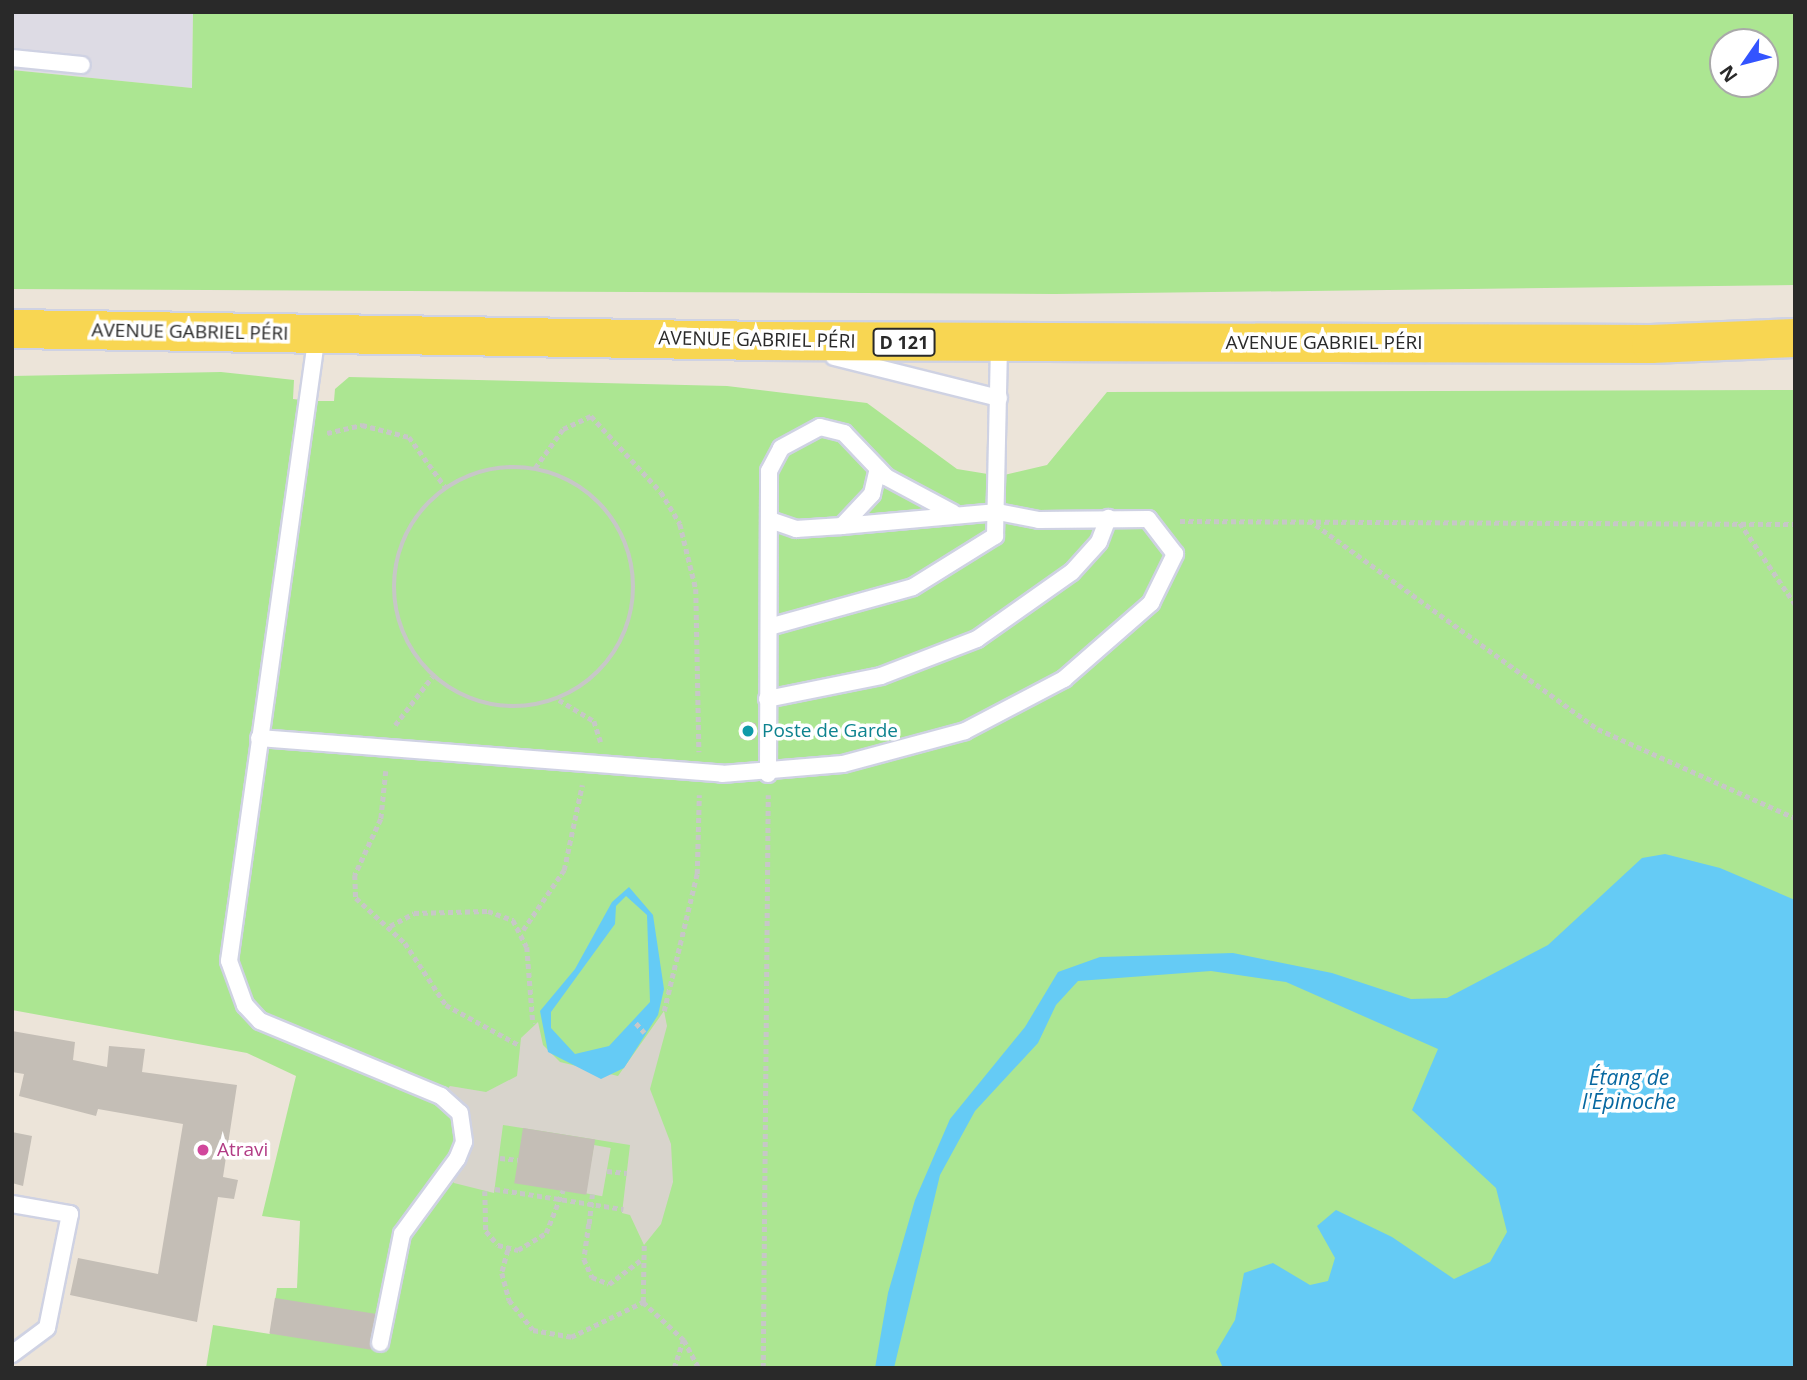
<!DOCTYPE html>
<meta charset="utf-8">
<style>
body{margin:0}
#map{position:relative;width:1807px;height:1380px;overflow:hidden;background:#ece4d9;font-family:"Open Sans",sans-serif}
div>[style]{position:absolute}
[style*='--x']{left:calc(var(--x)*1px);top:calc(var(--y)*1px);width:calc(var(--w)*1px);rotate:calc(var(--a)*1deg)}
.industrial>*{inset:0;background:#dddbe4}
.green>*{inset:0;background:#ace692}
.plaza>*{inset:0;background:#d8d4cc;transform-origin:0 0}
.water>*{inset:0;background:#65cbf5}
.building>*{inset:0;background:#c4beb6;transform-origin:0 0}
.path>*{height:4.5px;margin-top:-2.25px;transform-origin:0;background:repeating-linear-gradient(90deg,#c7c7c7 0 5px,transparent 0 8.5px)}
.path>.ring{margin:-2.25px;padding:0;box-sizing:content-box;background:none;border:4.5px solid #c7c7c7;border-radius:50%}
.roads{filter:drop-shadow(2px 0 #cfd2e3) drop-shadow(-2px 0 #cfd2e3) drop-shadow(0 2px #cfd2e3) drop-shadow(0 -2px #cfd2e3)}
.service>*{height:16px;margin:-8px;padding:0 8px;transform-origin:8px;border-radius:8px;background:#fff}
.primary>*{height:38px;margin:-19px;padding:0 19px;transform-origin:19px;border-radius:19px;background:#f8d652}
.path-bridge>*{height:4.5px;margin-top:-2.25px;transform-origin:0;background:repeating-linear-gradient(90deg,#c7c7c7 0 5px,transparent 0 8.5px)}
.dots>*{width:19px;height:19px;translate:-50% -50%;box-sizing:border-box;border:4px solid #fff;border-radius:50%}
span{translate:-50% -50%;white-space:nowrap;text-align:center;line-height:1.15;-webkit-text-stroke:7px #fff;paint-order:stroke}
.shield-label span{padding:2px 5px;background:#fff;border:2px solid;border-radius:5px;-webkit-text-stroke-width:0}
.shield-label{font-size:18px;color:#292929;font-weight:700}
.street-label{font-size:19px;color:#292929}
.culture-label{font-size:19px;color:#0d838f}
.left{translate:0 -50%;text-align:left}
.hotel-label{font-size:19px;color:#b23c85}
.water-label{font-size:21px;color:#0667a0;font-style:italic}
.frame{position:absolute;inset:0;border:14px solid #292929;pointer-events:none}
.north{position:absolute;left:1709px;top:28px;width:70px;height:70px;box-sizing:border-box;background:#fff;border:2px solid #a9a9a9;border-radius:50%;rotate:235deg;font-size:19px;font-weight:700;line-height:28px;text-align:center;color:#292929}
.north::after{content:'';display:block;margin:auto;width:24px;height:32px;background:#3354ff;clip-path:polygon(50% 0,100% 100%,50% 72%,0 100%)}
</style>
<div id="map">
<div class="industrial">
<i style="clip-path:polygon(12px 12px,193px 12px,192px 88px,12px 70px)"></i>
</div>
<div class="green">
<i style="clip-path:polygon(evenodd,193px 12px,1795px 12px,1795px 285px,1055px 294px,12px 289px,12px 70px,192px 88px,193px 12px,1765px 42px,1765px 84px,1723px 84px,1723px 42px,1765px 42px)"></i>
<i style="clip-path:polygon(221px 372px,294px 380px,293px 399px,311px 401px,334px 401px,335px 389px,349px 377px,727px 386px,867px 403px,957px 469px,1000px 476px,1047px 465px,1107px 392px,1795px 390px,1795px 1368px,206px 1368px,213px 1325px,270px 1334px,277px 1288px,297px 1288px,300px 1221px,262px 1216px,296px 1076px,247px 1053px,12px 1010px,12px 376px)"></i>
</div>
<div class="plaza">
<i style="clip-path:polygon(664px 1011px,667px 1026px,650px 1089px,671px 1144px,673px 1182px,661px 1224px,644px 1245px,630px 1215px,622px 1213px,630px 1145px,503px 1125px,494px 1193px,454px 1183px,446px 1172px,465px 1127px,441px 1096px,450px 1086px,486px 1092px,517px 1076px,521px 1038px,538px 1022px,543px 1045px,560px 1062px,618px 1076px)"></i>
<i style="left:594px;top:1145px;width:17px;height:49px;rotate:10deg"></i>
</div>
<div class="water">
<i style="clip-path:polygon(1665px 854px,1720px 868px,1795px 900px,1795px 1368px,1223px 1368px,1216px 1352px,1235px 1320px,1244px 1273px,1273px 1263px,1310px 1285px,1328px 1281px,1335px 1258px,1317px 1226px,1336px 1210px,1392px 1237px,1454px 1279px,1490px 1262px,1507px 1232px,1496px 1188px,1412px 1110px,1438px 1049px,1286px 982px,1211px 971px,1078px 981px,1056px 1005px,1038px 1043px,975px 1111px,940px 1175px,894px 1368px,875px 1368px,888px 1293px,915px 1200px,950px 1119px,1025px 1027px,1058px 972px,1100px 957px,1233px 953px,1332px 973px,1411px 999px,1447px 998px,1548px 945px,1642px 858px)"></i>
<i style="clip-path:polygon(evenodd,629px 887px,653px 915px,664px 989px,658px 1015px,624px 1068px,601px 1079px,548px 1052px,540px 1011px,575px 969px,612px 902px,629px 887px,626px 896px,647px 915px,650px 1002px,609px 1046px,575px 1054px,551px 1028px,551px 1012px,615px 924px,616px 906px,626px 896px)"></i>
</div>
<div class="building">
<i style="left:741px;top:722px;width:15px;height:17px;rotate:4deg"></i>
<i style="clip-path:polygon(12px 1031px,75px 1042px,73px 1060px,107px 1067px,109px 1046px,145px 1049px,142px 1072px,237px 1085px,223px 1177px,238px 1180px,234px 1199px,218px 1197px,197px 1322px,70px 1295px,78px 1258px,158px 1274px,183px 1124px,98px 1109px,96px 1116px,19px 1096px,24px 1074px,12px 1072px)"></i>
<i style="left:523px;top:1128px;width:73px;height:56px;rotate:9deg"></i>
<i style="clip-path:polygon(12px 1132px,32px 1136px,23px 1186px,12px 1183px)"></i>
<i style="left:275px;top:1298px;width:103px;height:36px;rotate:9deg"></i>
</div>
<div class="path">
<i style="--x:327;--y:433;--w:36;--a:-13"></i>
<i style="--x:362;--y:425;--w:49;--a:14.3"></i>
<i style="--x:409;--y:437;--w:63;--a:54"></i>
<i class="ring" style="left:394px;top:467px;width:235.5px;height:235.5px"></i>
<i style="--x:535;--y:468;--w:48;--a:-54.3"></i>
<i style="--x:563;--y:429;--w:31;--a:-25"></i>
<i style="--x:591;--y:416;--w:103;--a:47.4"></i>
<i style="--x:661;--y:492;--w:37;--a:59"></i>
<i style="--x:680;--y:524;--w:67;--a:76.2"></i>
<i style="--x:696;--y:589;--w:163;--a:88.9"></i>
<i style="--x:1309;--y:520;--w:357;--a:35.9"></i>
<i style="--x:1598;--y:729;--w:216;--a:24.3"></i>
<i style="--x:1180;--y:521;--w:615;--a:0.28"></i>
<i style="--x:1740;--y:523;--w:98;--a:55.8"></i>
<i style="--x:559;--y:700;--w:41;--a:31"></i>
<i style="--x:594;--y:721;--w:22;--a:72"></i>
<i style="--x:395;--y:725;--w:61;--a:-52.4"></i>
<i style="--x:386;--y:771;--w:48;--a:95.9"></i>
<i style="--x:381;--y:819;--w:62;--a:114.9"></i>
<i style="--x:355;--y:875;--w:23;--a:88"></i>
<i style="--x:356;--y:898;--w:67;--a:42.6"></i>
<i style="--x:405;--y:943;--w:74;--a:56.5"></i>
<i style="--x:446;--y:1005;--w:83;--a:28.7"></i>
<i style="--x:390;--y:926;--w:27;--a:-28"></i>
<i style="--x:414;--y:913;--w:74;--a:-1.5"></i>
<i style="--x:488;--y:911;--w:27;--a:20"></i>
<i style="--x:513;--y:920;--w:30;--a:63"></i>
<i style="--x:527;--y:947;--w:77;--a:85.5"></i>
<i style="--x:523;--y:930;--w:73;--a:-55.7"></i>
<i style="--x:564;--y:870;--w:87;--a:-78"></i>
<i style="--x:664;--y:1011;--w:141;--a:-76.5"></i>
<i style="--x:697;--y:874;--w:79;--a:-88.5"></i>
<i style="--x:636;--y:1023;--w:13;--a:48"></i>
<i style="--x:500;--y:1158;--w:18;--a:6"></i>
<i style="--x:607;--y:1171;--w:20;--a:6"></i>
<i style="--x:495;--y:1189;--w:130;--a:8.9"></i>
<i style="--x:485;--y:1191;--w:40;--a:88.6"></i>
<i style="--x:486;--y:1231;--w:18;--a:49"></i>
<i style="--x:498;--y:1245;--w:21;--a:14"></i>
<i style="--x:518;--y:1250;--w:33;--a:-31"></i>
<i style="--x:546;--y:1233;--w:46;--a:-68.4"></i>
<i style="--x:589;--y:1224;--w:35;--a:98"></i>
<i style="--x:584;--y:1259;--w:20;--a:66"></i>
<i style="--x:592;--y:1277;--w:18;--a:22"></i>
<i style="--x:609;--y:1284;--w:39;--a:-37"></i>
<i style="--x:508;--y:1250;--w:24;--a:105"></i>
<i style="--x:502;--y:1273;--w:28;--a:75"></i>
<i style="--x:509;--y:1300;--w:38;--a:51"></i>
<i style="--x:533;--y:1330;--w:39;--a:10"></i>
<i style="--x:571;--y:1337;--w:80;--a:-25.9"></i>
<i style="--x:643;--y:1302;--w:56;--a:42.8"></i>
<i style="--x:684;--y:1340;--w:32;--a:62"></i>
<i style="--x:643;--y:1302;--w:57;--a:-89"></i>
<i style="--x:674;--y:1368;--w:29;--a:-72"></i>
<i style="--x:763;--y:1368;--w:573;--a:-89.5"></i>
</div>
<div class="roads">
<div class="service">
<i style="--x:12;--y:58;--w:70;--a:5.7"></i>
<i style="--x:317;--y:334;--w:633;--a:97.99"></i>
<i style="--x:229;--y:961;--w:47;--a:70"></i>
<i style="--x:245;--y:1005;--w:22;--a:47"></i>
<i style="--x:260;--y:1021;--w:196;--a:22.5"></i>
<i style="--x:441;--y:1096;--w:25;--a:42"></i>
<i style="--x:460;--y:1113;--w:29;--a:82"></i>
<i style="--x:464;--y:1142;--w:18;--a:112"></i>
<i style="--x:457;--y:1159;--w:93;--a:126.3"></i>
<i style="--x:402;--y:1234;--w:111;--a:101.4"></i>
<i style="--x:834;--y:357;--w:170;--a:14"></i>
<i style="--x:770;--y:520;--w:28;--a:19"></i>
<i style="--x:796;--y:529;--w:46;--a:-3.7"></i>
<i style="--x:842;--y:526;--w:44;--a:-46.8"></i>
<i style="--x:872;--y:494;--w:26;--a:-77"></i>
<i style="--x:769;--y:627;--w:149;--a:-15.5"></i>
<i style="--x:913;--y:587;--w:97;--a:-31.9"></i>
<i style="--x:995;--y:536;--w:194;--a:-88.8"></i>
<i style="--x:767;--y:699;--w:116;--a:-11.4"></i>
<i style="--x:881;--y:676;--w:103;--a:-21.1"></i>
<i style="--x:977;--y:639;--w:116;--a:-35.2"></i>
<i style="--x:1072;--y:572;--w:40;--a:-48"></i>
<i style="--x:1099;--y:542;--w:26;--a:-69"></i>
<i style="--x:259;--y:738;--w:464;--a:4.4"></i>
<i style="--x:722;--y:774;--w:121;--a:-4.7"></i>
<i style="--x:843;--y:764;--w:126;--a:-15.1"></i>
<i style="--x:965;--y:731;--w:112;--a:-27.7"></i>
<i style="--x:1064;--y:679;--w:116;--a:-41.1"></i>
<i style="--x:1151;--y:603;--w:55;--a:-63.9"></i>
<i style="--x:1175;--y:554;--w:44;--a:-127.6"></i>
<i style="--x:1148;--y:519;--w:109;--a:179.5"></i>
<i style="--x:1039;--y:520;--w:42;--a:-169"></i>
<i style="--x:998;--y:512;--w:157;--a:174.9"></i>
<i style="--x:768;--y:774;--w:303;--a:-89.8"></i>
<i style="--x:769;--y:471;--w:26;--a:-62"></i>
<i style="--x:781;--y:448;--w:44;--a:-28.3"></i>
<i style="--x:820;--y:427;--w:25;--a:14"></i>
<i style="--x:844;--y:433;--w:61;--a:46.3"></i>
<i style="--x:886;--y:477;--w:76;--a:28.2"></i>
<i style="--x:12;--y:1204;--w:59;--a:9.8"></i>
<i style="--x:70;--y:1214;--w:116;--a:101.4"></i>
<i style="--x:47;--y:1328;--w:44;--a:143.4"></i>
</div>
<div class="primary">
<i style="--x:12;--y:329;--w:752;--a:0.91"></i>
<i style="--x:764;--y:341;--w:887;--a:0.19"></i>
<i style="--x:1651;--y:344;--w:144;--a:-2.4"></i>
</div>
</div>
<div class="path-bridge">
<i style="--x:589;--y:1224;--w:30;--a:-84"></i>
</div>
<div class="dots">
<i style="left:748px;top:731px;background:#0f9aa8"></i>
<i style="left:203px;top:1150px;background:#d1479c"></i>
</div>
<div class="shield-label">
<span style="left:904px;top:342px">D 121</span>
</div>
<div class="street-label">
<span style="left:190px;top:332px;rotate:1deg">AVENUE GABRIEL PÉRI</span>
<span style="left:757px;top:340px;rotate:1deg">AVENUE GABRIEL PÉRI</span>
<span style="left:1324px;top:343px">AVENUE GABRIEL PÉRI</span>
</div>
<div class="culture-label">
<span class="left" style="left:762px;top:731px">Poste de Garde</span>
</div>
<div class="hotel-label">
<span class="left" style="left:217px;top:1150px">Atravi</span>
</div>
<div class="water-label">
<span style="left:1629px;top:1089px">Étang de<br>l'Épinoche</span>
</div>
<div class="frame"></div>
<div class="north">N</div>
</div>
